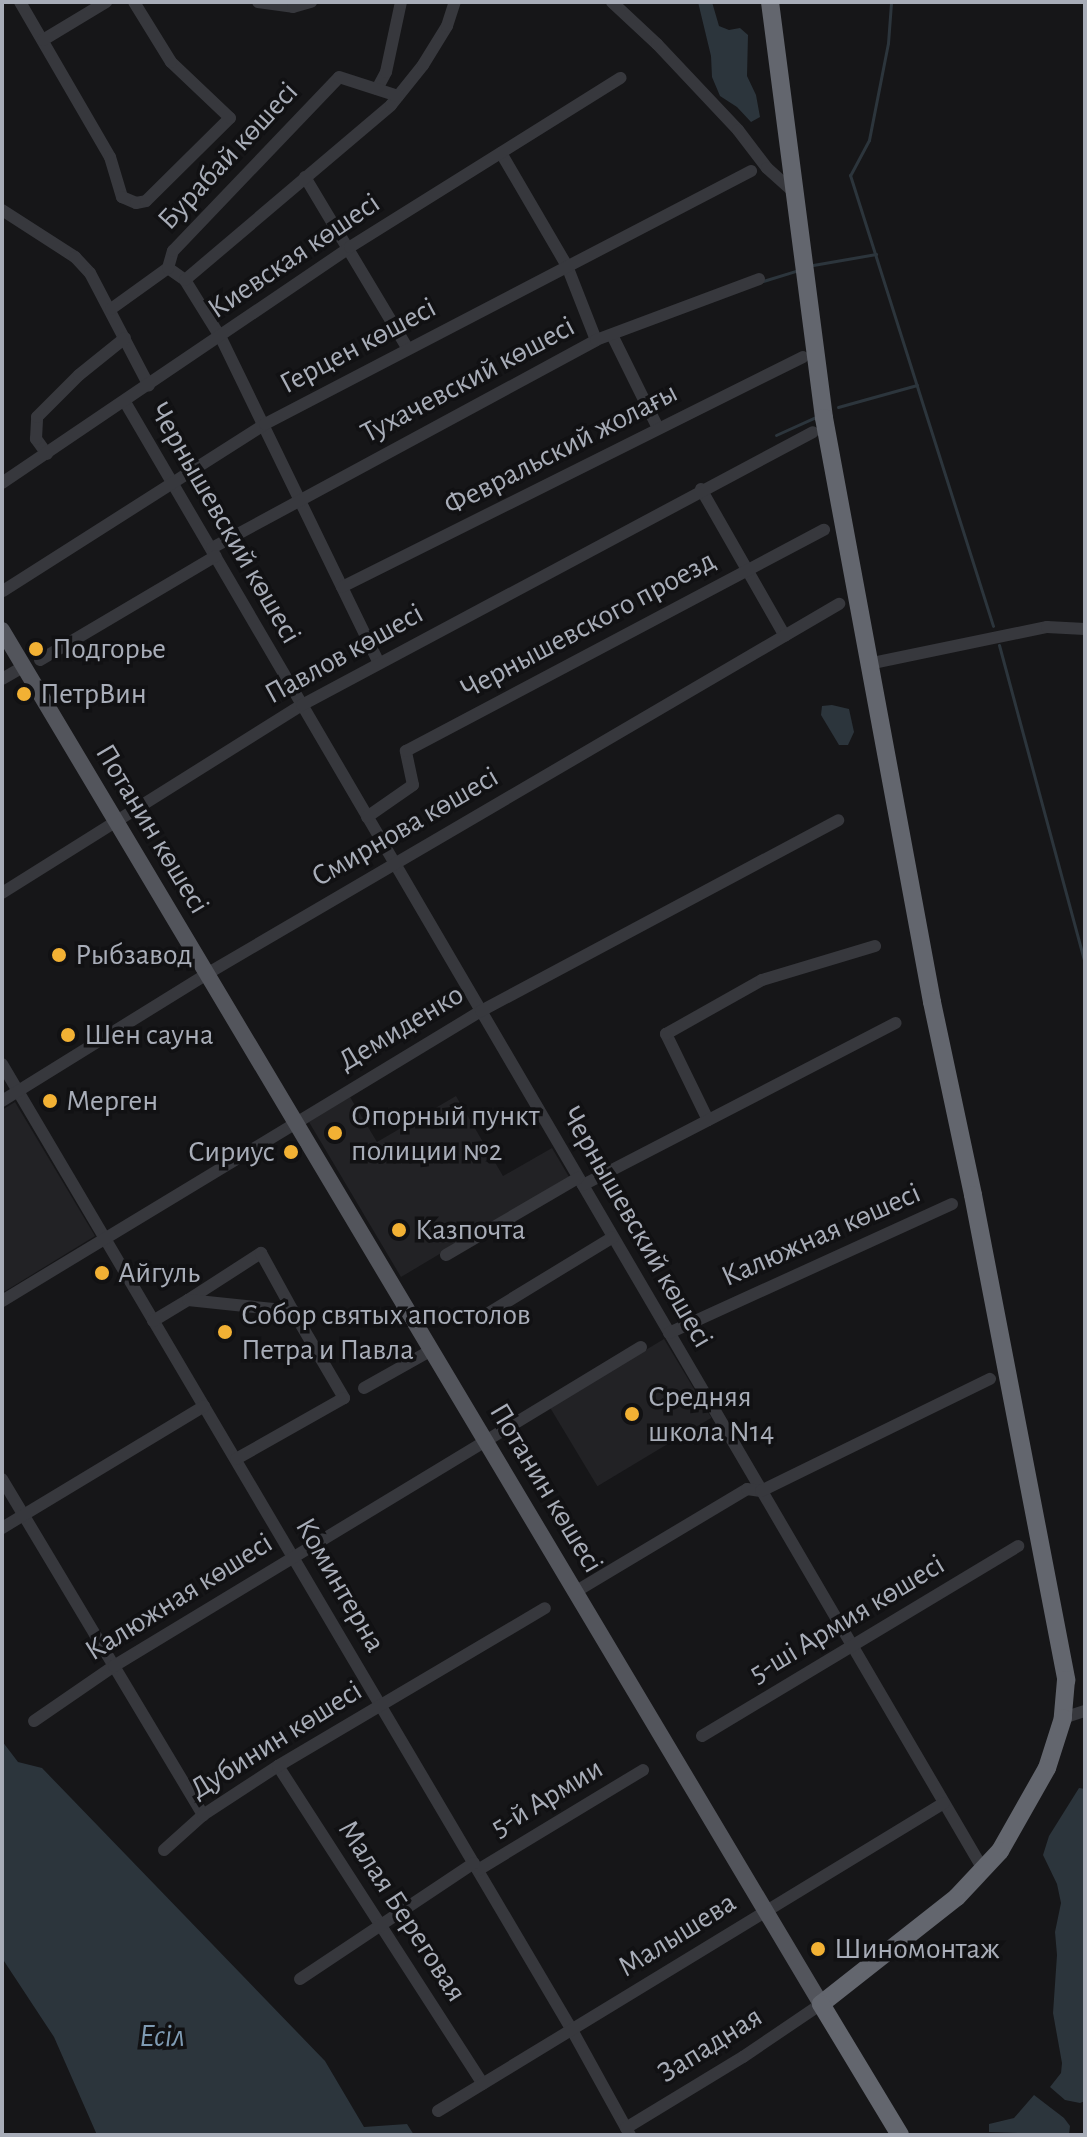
<!DOCTYPE html>
<meta charset="utf-8">
<style>
body{margin:0}
#map{position:relative;width:1087px;height:2137px;overflow:hidden;background:#161618;font-family:"Alegreya Sans",sans-serif}
div>[style]{position:absolute}
[style*='--x']{left:calc(var(--x)*1px);top:calc(var(--y)*1px);width:calc(var(--w)*1px);rotate:calc(var(--a)*1deg)}
.built>*{inset:0;background:#222225;transform-origin:0 0}
.water>*{inset:0;background:#2c353c}
.stream>*{height:3px;margin:-1.5px;padding:0 1.5px;transform-origin:1.5px;border-radius:1.5px;background:#2c353c}
.minor>*{height:12px;margin:-6px;padding:0 6px;transform-origin:6px;border-radius:6px;background:#37383d}
.major>*{height:16px;margin:-8px;padding:0 8px;transform-origin:8px;border-radius:8px;background:#53555c}
.highway>*{height:18px;margin:-9px;padding:0 9px;transform-origin:9px;border-radius:9px;background:#63666e}
.dots>*{width:22px;height:22px;translate:-50% -50%;box-sizing:border-box;border:4px solid #111113;border-radius:50%}
span{translate:-50% -50%;white-space:nowrap;text-align:center;line-height:1.15;-webkit-text-stroke:7px #111113;paint-order:stroke}
.street-label{font-size:30px;color:#a8adb8}
.poi-label{font-size:30px;color:#a8adb8}
.left{translate:0 -50%;text-align:left}
.right{translate:-100% -50%;text-align:right}
.water-label{font-size:32px;color:#7f9bb3;font-style:italic}
.frame{position:absolute;inset:0;border:4px solid #a8adb8;pointer-events:none}
</style>
<div id="map">
<div class="built">
<i style="clip-path:polygon(456px 1096px,503px 1176px,552px 1148px,569px 1177px,401px 1277px,309px 1122px,350px 1097px,377px 1142px)"></i>
<i style="clip-path:polygon(15px 1102px,95px 1236px,2px 1293px,2px 1110px)"></i>
<i style="left:664px;top:1339px;width:92px;height:133px;rotate:59deg"></i>
</div>
<div class="water">
<i style="clip-path:polygon(698px 2px,712px 2px,719px 26px,729px 30px,740px 28px,748px 35px,747px 76px,756px 95px,760px 117px,751px 122px,737px 107px,720px 96px,712px 77px,711px 56px)"></i>
<i style="clip-path:polygon(832px 705px,849px 709px,854px 732px,848px 745px,839px 745px,821px 715px,822px 706px)"></i>
<i style="clip-path:polygon(2px 1741px,18px 1762px,42px 1768px,325px 2061px,364px 2127px,407px 2124px,414px 2135px,97px 2135px,54px 2037px,2px 1958px)"></i>
<i style="clip-path:polygon(1079px 1788px,1085px 1789px,1085px 2101px,1080px 2103px,1065px 2100px,1050px 2087px,1061px 2073px,1062px 2063px,1053px 2013px,1057px 1955px,1055px 1932px,1061px 1903px,1057px 1884px,1043px 1855px,1049px 1836px)"></i>
<i style="clip-path:polygon(1034px 2095px,1064px 2118px,1070px 2126px,1069px 2135px,989px 2132px,989px 2124px,1014px 2118px)"></i>
</div>
<div class="stream">
<i style="--x:891;--y:3;--w:40;--a:94.3"></i>
<i style="--x:888;--y:43;--w:99;--a:101.1"></i>
<i style="--x:869;--y:140;--w:40;--a:118"></i>
<i style="--x:850;--y:175;--w:473;--a:72.4"></i>
<i style="--x:813;--y:265;--w:64;--a:-9.9"></i>
<i style="--x:763;--y:281;--w:37;--a:-17"></i>
<i style="--x:838;--y:407;--w:82;--a:-15.6"></i>
<i style="--x:776;--y:435;--w:44;--a:-24.2"></i>
<i style="--x:999;--y:645;--w:330;--a:74.9"></i>
</div>
<div class="minor">
<i style="--x:20;--y:2;--w:179;--a:59.9"></i>
<i style="--x:110;--y:157;--w:42;--a:73.3"></i>
<i style="--x:122;--y:197;--w:15;--a:23"></i>
<i style="--x:136;--y:203;--w:10;--a:-11"></i>
<i style="--x:146;--y:201;--w:118;--a:-44.7"></i>
<i style="--x:230;--y:118;--w:81;--a:-136.5"></i>
<i style="--x:171;--y:62;--w:70;--a:-121.7"></i>
<i style="--x:258;--y:2;--w:35;--a:8"></i>
<i style="--x:293;--y:7;--w:19;--a:-16"></i>
<i style="--x:612;--y:2;--w:62;--a:43"></i>
<i style="--x:657;--y:44;--w:118;--a:46.7"></i>
<i style="--x:738;--y:130;--w:48;--a:52.7"></i>
<i style="--x:767;--y:168;--w:39;--a:42"></i>
<i style="--x:43;--y:40;--w:74;--a:-31.1"></i>
<i style="--x:377;--y:89;--w:19;--a:-62"></i>
<i style="--x:386;--y:72;--w:72;--a:-77.9"></i>
<i style="--x:501;--y:153;--w:131;--a:59.7"></i>
<i style="--x:567;--y:266;--w:79;--a:68.6"></i>
<i style="--x:305;--y:177;--w:200;--a:59.1"></i>
<i style="--x:2;--y:210;--w:87;--a:32.8"></i>
<i style="--x:75;--y:257;--w:22;--a:47"></i>
<i style="--x:90;--y:273;--w:127;--a:62.4"></i>
<i style="--x:168;--y:268;--w:21;--a:35"></i>
<i style="--x:185;--y:280;--w:68;--a:58.2"></i>
<i style="--x:221;--y:338;--w:361;--a:64.1"></i>
<i style="--x:185;--y:280;--w:270;--a:-40.3"></i>
<i style="--x:391;--y:105;--w:51;--a:-51.3"></i>
<i style="--x:423;--y:65;--w:46;--a:-58.4"></i>
<i style="--x:447;--y:26;--w:25;--a:-72"></i>
<i style="--x:111;--y:309;--w:70;--a:-35.7"></i>
<i style="--x:168;--y:268;--w:18;--a:-74"></i>
<i style="--x:173;--y:251;--w:240;--a:-46.3"></i>
<i style="--x:339;--y:77;--w:62;--a:17.9"></i>
<i style="--x:612;--y:335;--w:104;--a:63.7"></i>
<i style="--x:125;--y:402;--w:1702;--a:59.68"></i>
<i style="--x:47;--y:454;--w:19;--a:-126"></i>
<i style="--x:36;--y:439;--w:22;--a:-87"></i>
<i style="--x:37;--y:417;--w:59;--a:-45"></i>
<i style="--x:79;--y:375;--w:59;--a:-38.8"></i>
<i style="--x:2;--y:483;--w:420;--a:-34.1"></i>
<i style="--x:350;--y:247;--w:319;--a:-32"></i>
<i style="--x:701;--y:489;--w:169;--a:60.3"></i>
<i style="--x:212;--y:548;--w:437;--a:-28.4"></i>
<i style="--x:596;--y:340;--w:174;--a:-20.5"></i>
<i style="--x:342;--y:587;--w:515;--a:-26.52"></i>
<i style="--x:3;--y:591;--w:311;--a:-32.5"></i>
<i style="--x:265;--y:424;--w:548;--a:-27.5"></i>
<i style="--x:40;--y:660;--w:204;--a:-30.6"></i>
<i style="--x:868;--y:664;--w:183;--a:-11.7"></i>
<i style="--x:1047;--y:627;--w:38;--a:3"></i>
<i style="--x:2;--y:679;--w:24;--a:-30"></i>
<i style="--x:367;--y:817;--w:56;--a:-34.8"></i>
<i style="--x:413;--y:785;--w:35;--a:-102"></i>
<i style="--x:406;--y:751;--w:473;--a:-27.9"></i>
<i style="--x:2;--y:893;--w:354;--a:-32.1"></i>
<i style="--x:302;--y:705;--w:579;--a:-28.11"></i>
<i style="--x:2;--y:1064;--w:1122;--a:59.46"></i>
<i style="--x:572;--y:2030;--w:120;--a:61.1"></i>
<i style="--x:2;--y:1101;--w:239;--a:-31.8"></i>
<i style="--x:205;--y:975;--w:735;--a:-30.34"></i>
<i style="--x:708;--y:1120;--w:96;--a:-116"></i>
<i style="--x:666;--y:1034;--w:110;--a:-29.4"></i>
<i style="--x:762;--y:980;--w:118;--a:-16.7"></i>
<i style="--x:583;--y:1185;--w:352;--a:-27.4"></i>
<i style="--x:446;--y:1255;--w:153;--a:-30.3"></i>
<i style="--x:188;--y:1300;--w:87;--a:-32.8"></i>
<i style="--x:261;--y:1253;--w:66;--a:61.1"></i>
<i style="--x:2;--y:1301;--w:560;--a:-31.19"></i>
<i style="--x:481;--y:1011;--w:405;--a:-28.1"></i>
<i style="--x:482;--y:1317;--w:153;--a:-31.4"></i>
<i style="--x:153;--y:1321;--w:41;--a:-31"></i>
<i style="--x:188;--y:1300;--w:106;--a:6"></i>
<i style="--x:293;--y:1311;--w:101;--a:59.6"></i>
<i style="--x:344;--y:1398;--w:124;--a:150.5"></i>
<i style="--x:669;--y:1333;--w:311;--a:-24.5"></i>
<i style="--x:364;--y:1388;--w:76;--a:-29.3"></i>
<i style="--x:2;--y:1479;--w:392;--a:59.1"></i>
<i style="--x:2;--y:1528;--w:236;--a:-31.1"></i>
<i style="--x:575;--y:1592;--w:200;--a:-30.9"></i>
<i style="--x:747;--y:1489;--w:14;--a:8"></i>
<i style="--x:761;--y:1491;--w:255;--a:-26.1"></i>
<i style="--x:1063;--y:1718;--w:23;--a:-18"></i>
<i style="--x:34;--y:1721;--w:97;--a:-34.5"></i>
<i style="--x:114;--y:1666;--w:616;--a:-31.19"></i>
<i style="--x:702;--y:1736;--w:369;--a:-31"></i>
<i style="--x:278;--y:1766;--w:378;--a:57.2"></i>
<i style="--x:164;--y:1850;--w:52;--a:-41.9"></i>
<i style="--x:203;--y:1815;--w:90;--a:-33.2"></i>
<i style="--x:278;--y:1766;--w:310;--a:-30.6"></i>
<i style="--x:478;--y:1870;--w:193;--a:-31.2"></i>
<i style="--x:300;--y:1979;--w:209;--a:-33.7"></i>
<i style="--x:438;--y:2111;--w:592;--a:-31.33"></i>
<i style="--x:626;--y:2128;--w:137;--a:-31.3"></i>
<i style="--x:743;--y:2057;--w:94;--a:-34.2"></i>
</div>
<div class="major">
<i style="--x:2;--y:630;--w:1600;--a:59.2"></i>
</div>
<div class="highway">
<i style="--x:770;--y:2;--w:419;--a:82.6"></i>
<i style="--x:824;--y:418;--w:594;--a:79.52"></i>
<i style="--x:932;--y:1002;--w:197;--a:78"></i>
<i style="--x:973;--y:1195;--w:494;--a:79.1"></i>
<i style="--x:1066;--y:1680;--w:38;--a:95"></i>
<i style="--x:1063;--y:1718;--w:52;--a:107.7"></i>
<i style="--x:1047;--y:1768;--w:95;--a:119.5"></i>
<i style="--x:1000;--y:1851;--w:63;--a:133.1"></i>
<i style="--x:957;--y:1897;--w:173;--a:141.8"></i>
<i style="--x:821;--y:2004;--w:153;--a:58.9"></i>
</div>
<div class="dots">
<i style="left:36px;top:649px;background:#f2b134"></i>
<i style="left:24px;top:694px;background:#f2b134"></i>
<i style="left:59px;top:955px;background:#f2b134"></i>
<i style="left:68px;top:1035px;background:#f2b134"></i>
<i style="left:50px;top:1101px;background:#f2b134"></i>
<i style="left:335px;top:1133px;background:#f2b134"></i>
<i style="left:291px;top:1152px;background:#f2b134"></i>
<i style="left:399px;top:1230px;background:#f2b134"></i>
<i style="left:102px;top:1273px;background:#f2b134"></i>
<i style="left:225px;top:1332px;background:#f2b134"></i>
<i style="left:632px;top:1414px;background:#f2b134"></i>
<i style="left:818px;top:1949px;background:#f2b134"></i>
</div>
<div class="street-label">
<span style="left:228px;top:156px;rotate:-47deg">Бурабай көшесі</span>
<span style="left:294px;top:256px;rotate:-34deg">Киевская көшесі</span>
<span style="left:358px;top:346px;rotate:-28deg">Герцен көшесі</span>
<span style="left:468px;top:380px;rotate:-28deg">Тухачевский көшесі</span>
<span style="left:561px;top:449px;rotate:-27deg">Февральский жолағы</span>
<span style="left:225px;top:523px;rotate:60deg">Чернышевский көшесі</span>
<span style="left:588px;top:625px;rotate:-28deg">Чернышевского проезд</span>
<span style="left:344px;top:654px;rotate:-29deg">Павлов көшесі</span>
<span style="left:405px;top:827px;rotate:-30deg">Смирнова көшесі</span>
<span style="left:152px;top:829px;rotate:59deg">Потанин көшесі</span>
<span style="left:401px;top:1028px;rotate:-31deg">Демиденко</span>
<span style="left:637px;top:1227px;rotate:60deg">Чернышевский көшесі</span>
<span style="left:821px;top:1235px;rotate:-24deg">Калюжная көшесі</span>
<span style="left:546px;top:1488px;rotate:59deg">Потанин көшесі</span>
<span style="left:340px;top:1585px;rotate:60deg">Коминтерна</span>
<span style="left:179px;top:1597px;rotate:-32deg">Калюжная көшесі</span>
<span style="left:847px;top:1619px;rotate:-31deg">5-ші Армия көшесі</span>
<span style="left:276px;top:1740px;rotate:-32deg">Дубинин көшесі</span>
<span style="left:547px;top:1798px;rotate:-31deg">5-й Армии</span>
<span style="left:402px;top:1911px;rotate:57deg">Малая Береговая</span>
<span style="left:677px;top:1935px;rotate:-32deg">Малышева</span>
<span style="left:710px;top:2045px;rotate:-32deg">Западная</span>
</div>
<div class="poi-label">
<span class="left" style="left:52px;top:649px">Подгорье</span>
<span class="left" style="left:40px;top:694px">ПетрВин</span>
<span class="left" style="left:75px;top:955px">Рыбзавод</span>
<span class="left" style="left:84px;top:1035px">Шен сауна</span>
<span class="left" style="left:66px;top:1101px">Мерген</span>
<span class="left" style="left:351px;top:1133px">Опорный пункт<br>полиции №2</span>
<span class="right" style="left:275px;top:1152px">Сириус</span>
<span class="left" style="left:415px;top:1230px">Казпочта</span>
<span class="left" style="left:118px;top:1273px">Айгуль</span>
<span class="left" style="left:241px;top:1332px">Собор святых апостолов<br>Петра и Павла</span>
<span class="left" style="left:648px;top:1414px">Средняя<br>школа N14</span>
<span class="left" style="left:834px;top:1949px">Шиномонтаж</span>
</div>
<div class="water-label">
<span style="left:162px;top:2036px">Есіл</span>
</div>
<div class="frame"></div>
</div>
